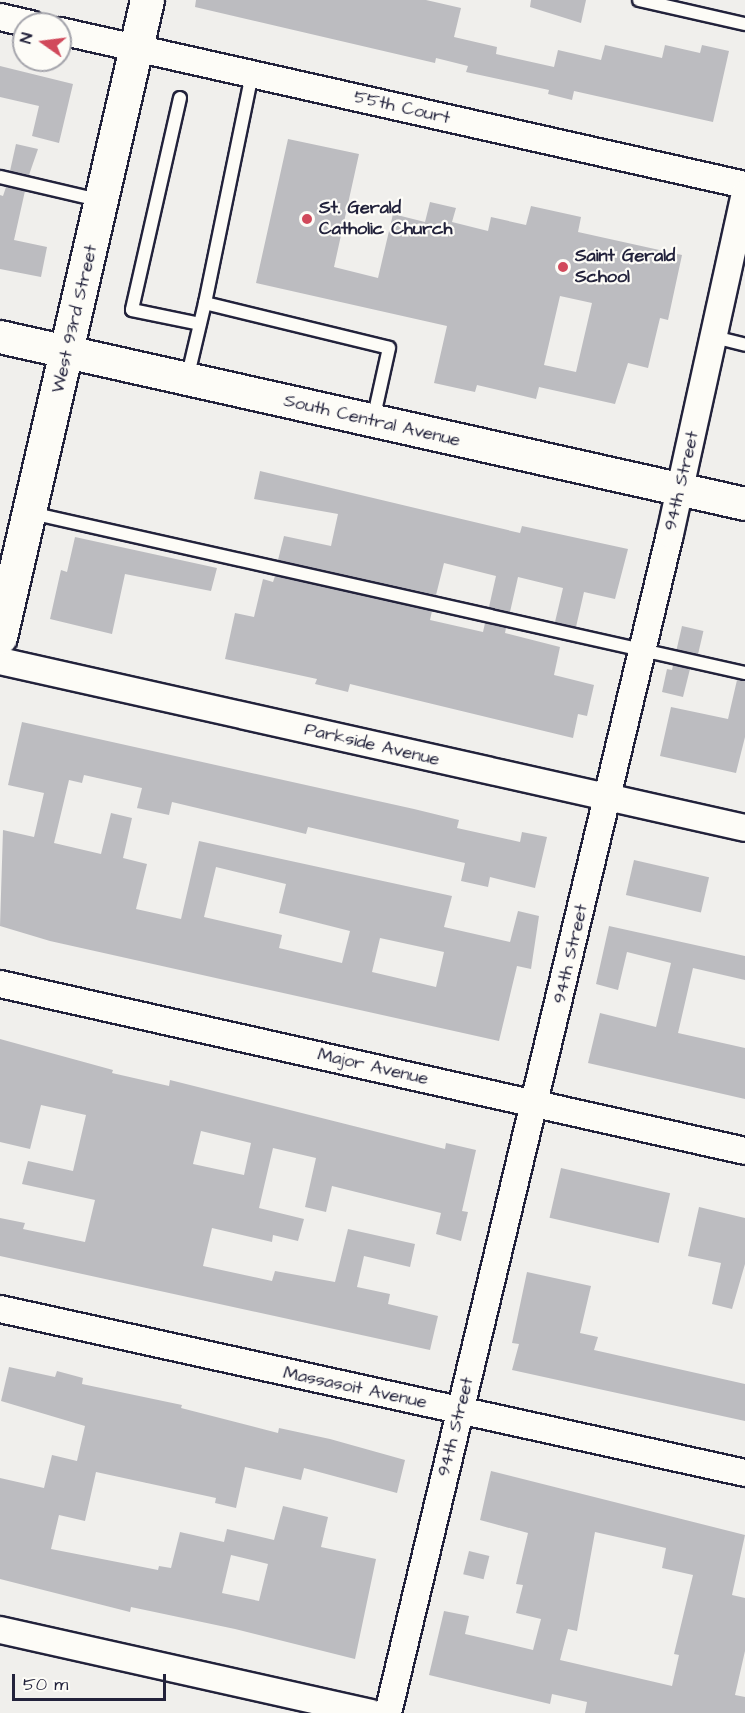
<!DOCTYPE html>
<style>
body{margin:0}
#map{position:relative;width:745px;height:1713px;overflow:hidden;background:#f0efec;font-family:"Architects Daughter",sans-serif}
div>[style]{position:absolute}
[style*='--x']{left:calc(var(--x)*1px);top:calc(var(--y)*1px);width:calc(var(--w)*1px);rotate:calc(var(--a)*1deg)}
.building>*{inset:0;background:#bcbcc0;transform-origin:0 0}
.roads{filter:drop-shadow(2px 0 #22223b) drop-shadow(-2px 0 #22223b) drop-shadow(0 2px #22223b) drop-shadow(0 -2px #22223b)}
.service>*{height:12px;margin:-6px;padding:0 6px;transform-origin:6px;border-radius:6px;background:#fdfcf7}
.minor>*{height:26px;margin:-13px;padding:0 13px;transform-origin:13px;border-radius:13px;background:#fdfcf7}
.tertiary>*{height:32px;margin:-16px;padding:0 16px;transform-origin:16px;border-radius:16px;background:#fdfcf7}
.primary>*{height:33px;margin:-16.5px;padding:0 16.5px;transform-origin:16.5px;border-radius:16.5px;background:#fdfcf7}
.dots>*{width:16px;height:16px;translate:-50% -50%;box-sizing:border-box;border:3px solid #fdfcf7;border-radius:50%}
span{translate:-50% -50%;white-space:nowrap;text-align:center;line-height:1.15;-webkit-text-stroke:4.5px #fdfcf7;paint-order:stroke}
.street-label{font-size:18px;color:#22223b}
.poi-label{font-size:18px;color:#22223b;font-weight:700}
.left{translate:0 -50%;text-align:left}
.north{position:absolute;left:12px;top:12px;width:60px;height:60px;box-sizing:border-box;background:#fdfcf7;border:2px solid #a5a5ac;border-radius:50%;rotate:284deg;font-size:16px;font-weight:700;line-height:24px;text-align:center;color:#22223b}
.north::after{content:'';display:block;margin:auto;width:21px;height:27px;background:#d1495b;clip-path:polygon(50% 0,100% 100%,50% 72%,0 100%)}
.scale{position:absolute;left:12px;top:1674px;width:154px;height:27px;box-sizing:border-box;border:3px solid #22223b;border-top:0;padding-left:8px;font-size:18px;line-height:21px;white-space:nowrap;color:#22223b;-webkit-text-stroke:4px #fdfcf7;paint-order:stroke}
</style>
<div id="map">
<div class="building">
<i style="clip-path:polygon(196px 0,426px 0,461px 8px,454px 37px,497px 47px,496px 54px,554px 67px,558px 50px,601px 60px,605px 45px,662px 58px,665px 45px,700px 53px,702px 45px,729px 51px,713px 122px,574px 91px,572px 100px,548px 94px,549px 90px,466px 72px,468px 66px,436px 58px,435px 63px,195px 7px)"></i>
<i style="clip-path:polygon(531px 0,586px 0,581px 23px,530px 7px)"></i>
<i style="clip-path:polygon(0 66px,73px 84px,59px 143px,32px 136px,39px 106px,0 97px)"></i>
<i style="clip-path:polygon(evenodd,288px 139px,359px 154px,334px 267px,378px 278px,393px 214px,425px 222px,430px 202px,456px 208px,452px 222px,488px 231px,491px 217px,526px 225px,531px 206px,581px 217px,578px 232px,682px 255px,668px 320px,660px 318px,648px 368px,628px 363px,615px 404px,539px 387px,536px 399px,477px 385px,475px 392px,434px 383px,447px 326px,256px 283px,288px 139px,560px 296px,592px 303px,576px 372px,544px 365px,560px 296px)"></i>
<i style="clip-path:polygon(16px 144px,38px 149px,29px 175px,10px 171px)"></i>
<i style="clip-path:polygon(6px 187px,25px 191px,14px 240px,47px 247px,41px 277px,0 269px,0 195px,3px 196px)"></i>
<i style="clip-path:polygon(260px 471px,520px 533px,522px 526px,628px 549px,615px 599px,584px 592px,576px 627px,555px 622px,563px 588px,518px 577px,510px 612px,489px 607px,496px 576px,444px 563px,436px 595px,278px 560px,284px 536px,331px 546px,338px 514px,254px 499px)"></i>
<i style="clip-path:polygon(75px 537px,217px 568px,211px 591px,125px 574px,112px 634px,50px 619px,61px 570px,67px 572px)"></i>
<i style="clip-path:polygon(275px 576px,432px 611px,430px 620px,483px 632px,485px 623px,506px 628px,505px 633px,560px 647px,554px 675px,594px 685px,587px 716px,578px 714px,573px 738px,350px 684px,348px 692px,315px 684px,317px 679px,225px 659px,235px 613px,254px 617px,263px 579px,273px 582px)"></i>
<i style="left:682px;top:626px;width:22px;height:24px;rotate:13deg"></i>
<i style="clip-path:polygon(673px 665px,690px 669px,683px 697px,662px 692px,667px 669px,672px 670px)"></i>
<i style="clip-path:polygon(737px 680px,745px 681px,745px 737px,736px 773px,660px 756px,671px 707px,728px 719px)"></i>
<i style="clip-path:polygon(evenodd,22px 722px,414px 809px,459px 820px,457px 828px,520px 842px,522px 832px,547px 837px,535px 888px,490px 877px,488px 887px,461px 881px,465px 863px,308px 827px,306px 834px,172px 802px,169px 815px,137px 808px,142px 788px,84px 775px,82px 783px,69px 780px,54px 843px,101px 854px,111px 813px,132px 818px,123px 858px,147px 864px,136px 909px,181px 919px,199px 841px,452px 896px,444px 927px,510px 942px,518px 911px,539px 916px,531px 969px,517px 966px,499px 1041px,50px 941px,0 926px,3px 830px,34px 837px,44px 793px,8px 785px,22px 722px,216px 867px,286px 884px,279px 913px,350px 931px,342px 963px,279px 948px,282px 935px,204px 917px,216px 867px,22px 722px,380px 938px,444px 952px,436px 987px,372px 972px,380px 938px)"></i>
<i style="left:634px;top:860px;width:77px;height:36px;rotate:13deg"></i>
<i style="clip-path:polygon(609px 926px,745px 956px,745px 980px,693px 968px,678px 1033px,745px 1048px,745px 1099px,588px 1063px,600px 1013px,656px 1027px,671px 963px,627px 952px,618px 990px,596px 984px)"></i>
<i style="clip-path:polygon(evenodd,0 1039px,113px 1070px,112px 1073px,169px 1086px,170px 1080px,445px 1149px,446px 1143px,476px 1150px,462px 1211px,468px 1212px,461px 1241px,436px 1234px,441px 1213px,332px 1186px,326px 1212px,305px 1207px,316px 1158px,273px 1148px,259px 1208px,304px 1219px,298px 1241px,273px 1235px,272px 1242px,212px 1228px,203px 1266px,272px 1281px,275px 1271px,335px 1282px,348px 1229px,415px 1244px,410px 1267px,364px 1256px,357px 1287px,390px 1294px,388px 1304px,438px 1316px,430px 1350px,0 1256px,0 1218px,25px 1223px,23px 1229px,85px 1242px,95px 1200px,22px 1184px,28px 1161px,73px 1171px,86px 1115px,41px 1105px,30px 1149px,0 1142px,0 1039px,201px 1131px,251px 1143px,244px 1175px,193px 1164px,201px 1131px)"></i>
<i style="left:561px;top:1168px;width:112px;height:51px;rotate:13deg"></i>
<i style="clip-path:polygon(699px 1207px,745px 1218px,745px 1264px,732px 1309px,712px 1304px,721px 1263px,688px 1256px)"></i>
<i style="clip-path:polygon(527px 1272px,591px 1286px,580px 1333px,598px 1337px,594px 1350px,745px 1384px,745px 1421px,512px 1370px,519px 1344px,512px 1343px)"></i>
<i style="clip-path:polygon(evenodd,9px 1367px,55px 1377px,57px 1371px,83px 1378px,82px 1384px,182px 1405px,181px 1408px,278px 1433px,279px 1428px,330px 1439px,405px 1460px,397px 1493px,304px 1468px,301px 1480px,245px 1467px,236px 1508px,215px 1503px,216px 1498px,96px 1472px,85px 1521px,59px 1515px,51px 1549px,158px 1570px,159px 1566px,171px 1568px,180px 1532px,224px 1542px,227px 1529px,274px 1540px,283px 1506px,328px 1517px,321px 1547px,376px 1559px,355px 1659px,235px 1629px,131px 1607px,130px 1612px,0 1579px,0 1478px,44px 1488px,52px 1455px,77px 1461px,85px 1426px,1px 1401px,9px 1367px,231px 1555px,268px 1564px,259px 1601px,222px 1593px,231px 1555px)"></i>
<i style="clip-path:polygon(evenodd,491px 1471px,745px 1535px,732px 1595px,745px 1598px,745px 1651px,735px 1695px,745px 1697px,745px 1713px,585px 1713px,587px 1702px,552px 1694px,550px 1704px,429px 1675px,444px 1611px,469px 1616px,465px 1634px,533px 1650px,541px 1619px,516px 1613px,523px 1585px,516px 1584px,528px 1533px,480px 1520px,491px 1471px,595px 1532px,666px 1548px,662px 1568px,693px 1575px,674px 1654px,679px 1655px,672px 1686px,560px 1660px,568px 1629px,577px 1631px,595px 1532px)"></i>
<i style="left:469px;top:1551px;width:21px;height:24px;rotate:14deg"></i>
</div>
<div class="roads">
<div class="service">
<i style="--x:639;--y:0;--w:109;--a:12.8"></i>
<i style="--x:180;--y:98;--w:217;--a:102.8"></i>
<i style="--x:132;--y:310;--w:69;--a:11.6"></i>
<i style="--x:0;--y:177;--w:101;--a:13.2"></i>
<i style="--x:205;--y:303;--w:234;--a:-78.4"></i>
<i style="--x:714;--y:337;--w:32;--a:14"></i>
<i style="--x:187;--y:379;--w:78;--a:-76.7"></i>
<i style="--x:205;--y:303;--w:189;--a:13.7"></i>
<i style="--x:389;--y:348;--w:74;--a:102.5"></i>
<i style="--x:31;--y:513;--w:732;--a:12.63"></i>
</div>
<div class="minor">
<i style="--x:0;--y:17;--w:32;--a:13"></i>
<i style="--x:60;--y:31;--w:702;--a:12.67"></i>
<i style="--x:0;--y:661;--w:763;--a:12.63"></i>
<i style="--x:0;--y:984;--w:763;--a:12.63"></i>
<i style="--x:0;--y:1309;--w:763;--a:12.41"></i>
<i style="--x:0;--y:1630;--w:380;--a:12.6"></i>
<i style="--x:388;--y:1713;--w:1212;--a:-76.55"></i>
<i style="--x:670;--y:534;--w:348;--a:-77.6"></i>
</div>
<div class="tertiary">
<i style="--x:0;--y:337;--w:763;--a:12.63"></i>
</div>
<div class="primary">
<i style="--x:0;--y:637;--w:654;--a:-77.01"></i>
</div>
</div>
<div class="dots">
<i style="left:307px;top:219px;background:#d1495b"></i>
<i style="left:563px;top:267px;background:#d1495b"></i>
</div>
<div class="street-label">
<span style="left:402px;top:108px;rotate:13deg">55th Court</span>
<span style="left:75px;top:319px;rotate:-77deg">West 93rd Street</span>
<span style="left:372px;top:421px;rotate:13deg">South Central Avenue</span>
<span style="left:682px;top:481px;rotate:-77deg">94th Street</span>
<span style="left:372px;top:745px;rotate:13deg">Parkside Avenue</span>
<span style="left:571px;top:954px;rotate:-77deg">94th Street</span>
<span style="left:373px;top:1067px;rotate:13deg">Major Avenue</span>
<span style="left:355px;top:1388px;rotate:12deg">Massasoit Avenue</span>
<span style="left:456px;top:1427px;rotate:-76deg">94th Street</span>
</div>
<div class="poi-label">
<span class="left" style="left:319px;top:219px">St. Gerald<br>Catholic Church</span>
<span class="left" style="left:575px;top:267px">Saint Gerald<br>School</span>
</div>
<div class="north">N</div>
<div class="scale">50 m</div>
</div>
